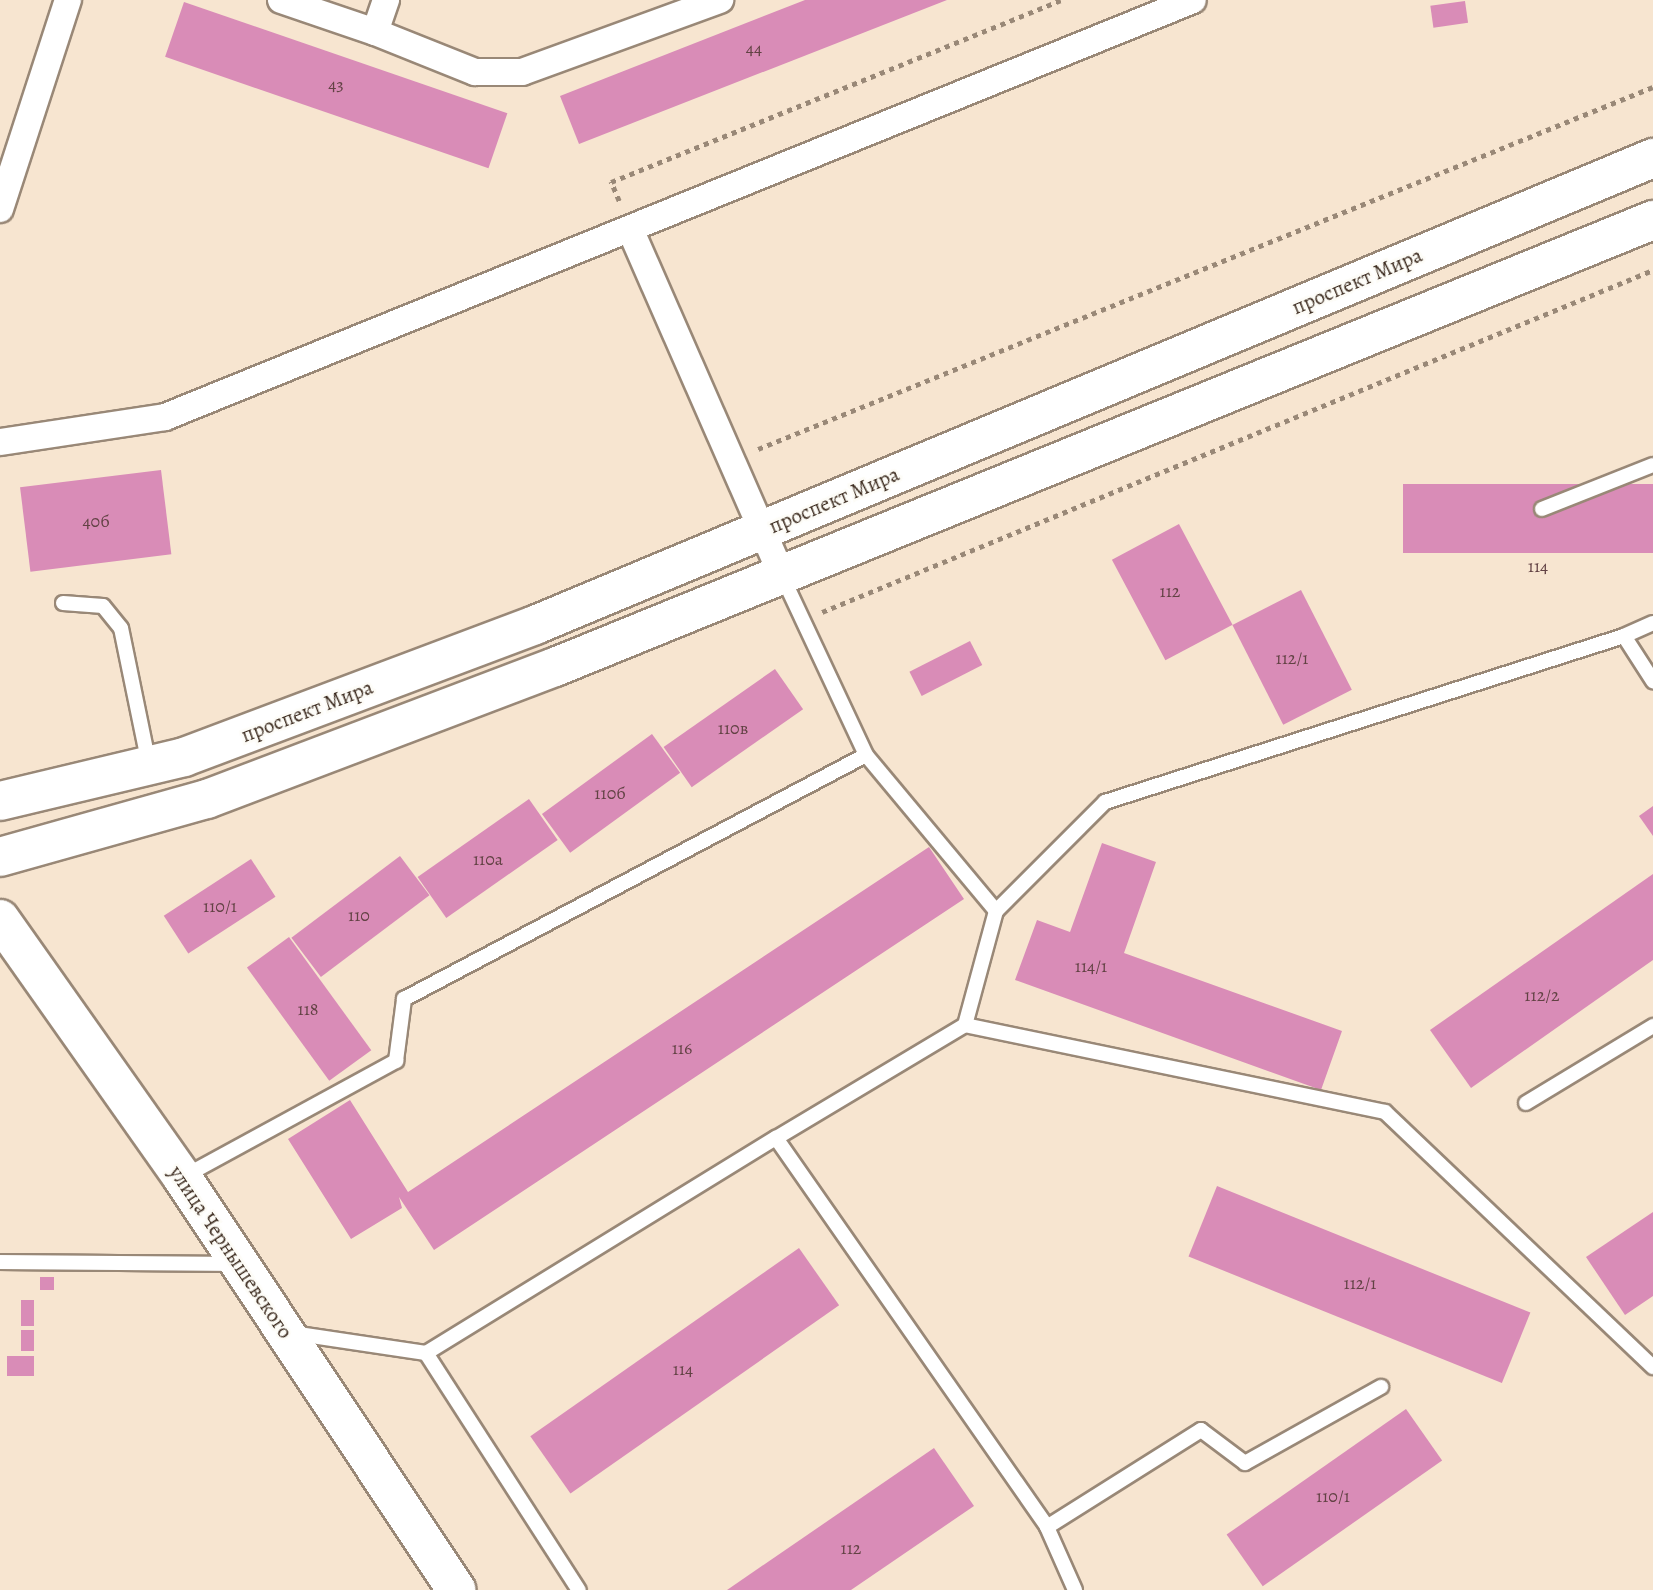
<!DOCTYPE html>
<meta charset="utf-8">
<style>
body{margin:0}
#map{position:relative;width:1653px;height:1590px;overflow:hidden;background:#f7e5d0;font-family:Alegreya,serif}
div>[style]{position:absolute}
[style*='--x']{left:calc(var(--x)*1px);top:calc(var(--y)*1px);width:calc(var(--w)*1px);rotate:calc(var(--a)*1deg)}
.building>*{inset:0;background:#d98cb7;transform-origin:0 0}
.path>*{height:4.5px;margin-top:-2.25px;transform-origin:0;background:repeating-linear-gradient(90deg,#987 0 5px,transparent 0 10px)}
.roads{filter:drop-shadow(2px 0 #987) drop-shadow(-2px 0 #987) drop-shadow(0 2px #987) drop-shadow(0 -2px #987)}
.lane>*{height:14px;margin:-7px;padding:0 7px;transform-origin:7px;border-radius:7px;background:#fff}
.street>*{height:26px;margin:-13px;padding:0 13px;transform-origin:13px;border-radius:13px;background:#fff}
.secondary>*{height:38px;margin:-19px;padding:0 19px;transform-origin:19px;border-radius:19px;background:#fff}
span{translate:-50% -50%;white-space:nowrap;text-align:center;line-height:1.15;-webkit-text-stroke:5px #fdfcf7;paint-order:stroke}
.number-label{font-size:18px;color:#624244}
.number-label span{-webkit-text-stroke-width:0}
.street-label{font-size:21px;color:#3b2a1e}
</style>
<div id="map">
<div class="building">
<i style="clip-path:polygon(805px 0,947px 0,579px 144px,560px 96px)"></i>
<i style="left:1465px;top:1px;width:22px;height:35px;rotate:82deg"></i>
<i style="left:184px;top:2px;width:342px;height:58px;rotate:19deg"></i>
<i style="left:161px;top:470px;width:85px;height:142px;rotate:83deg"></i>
<i style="left:1653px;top:484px;width:69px;height:250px;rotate:90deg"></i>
<i style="left:1179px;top:524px;width:114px;height:76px;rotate:62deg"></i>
<i style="left:1301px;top:590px;width:112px;height:77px;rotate:63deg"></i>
<i style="left:970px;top:641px;width:27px;height:68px;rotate:63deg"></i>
<i style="left:775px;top:669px;width:49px;height:136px;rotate:55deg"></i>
<i style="left:652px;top:734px;width:48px;height:136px;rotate:54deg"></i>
<i style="left:529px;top:799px;width:50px;height:136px;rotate:55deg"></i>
<i style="clip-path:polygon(1653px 806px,1653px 836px,1639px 816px)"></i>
<i style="clip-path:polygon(1102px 843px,1156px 862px,1124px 953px,1342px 1031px,1321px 1090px,1015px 980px,1037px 920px,1070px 932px)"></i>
<i style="clip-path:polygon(929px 847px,964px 899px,434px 1250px,399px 1197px,402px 1208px,351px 1239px,288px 1139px,350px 1100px,408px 1192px)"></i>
<i style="left:400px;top:856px;width:49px;height:136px;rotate:53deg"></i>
<i style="left:251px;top:859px;width:45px;height:104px;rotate:57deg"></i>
<i style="clip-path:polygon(1653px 874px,1653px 960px,1471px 1088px,1430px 1030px)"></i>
<i style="left:289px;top:937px;width:140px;height:52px;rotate:54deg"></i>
<i style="left:1217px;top:1186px;width:338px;height:76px;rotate:22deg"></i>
<i style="clip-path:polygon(1653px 1212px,1653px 1296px,1625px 1315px,1586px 1257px)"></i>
<i style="left:799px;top:1248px;width:70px;height:328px;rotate:55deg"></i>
<i style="left:40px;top:1277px;width:14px;height:13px"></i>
<i style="left:21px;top:1300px;width:13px;height:26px"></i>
<i style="left:21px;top:1330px;width:13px;height:21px"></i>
<i style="left:7px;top:1356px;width:27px;height:20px"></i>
<i style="left:1406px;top:1409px;width:63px;height:219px;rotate:55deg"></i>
<i style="clip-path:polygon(934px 1448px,974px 1506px,851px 1590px,727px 1590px)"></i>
</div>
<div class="path">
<i style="--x:619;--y:201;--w:21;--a:-113"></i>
<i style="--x:611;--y:182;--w:485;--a:-22"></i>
<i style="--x:758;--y:449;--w:965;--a:-22.02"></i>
<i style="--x:822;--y:612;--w:899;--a:-22.37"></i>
</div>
<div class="roads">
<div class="lane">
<i style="--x:1542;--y:509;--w:119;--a:-21.6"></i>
<i style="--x:63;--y:603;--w:40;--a:4.3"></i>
<i style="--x:103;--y:606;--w:28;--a:51"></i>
<i style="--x:121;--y:628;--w:139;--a:78.4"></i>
<i style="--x:1653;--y:623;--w:32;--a:156"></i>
<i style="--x:1624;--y:636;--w:54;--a:57.2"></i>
<i style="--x:866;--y:755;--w:203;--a:50.2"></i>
<i style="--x:996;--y:911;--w:118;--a:105.2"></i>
<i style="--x:965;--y:1025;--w:220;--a:149.1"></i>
<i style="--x:776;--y:1138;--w:474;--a:55.1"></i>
<i style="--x:1047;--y:1527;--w:69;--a:66"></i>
<i style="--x:996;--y:911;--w:154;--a:-45"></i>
<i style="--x:1105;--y:802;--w:545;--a:-17.74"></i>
<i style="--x:965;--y:1025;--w:429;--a:11.7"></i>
<i style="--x:1385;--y:1112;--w:370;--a:43.6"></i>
<i style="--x:1526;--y:1103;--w:149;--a:-31.2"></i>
<i style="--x:183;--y:1177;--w:243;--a:-28.6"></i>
<i style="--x:396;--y:1061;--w:63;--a:-82.6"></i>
<i style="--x:404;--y:999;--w:522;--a:-27.84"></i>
<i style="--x:866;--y:755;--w:198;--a:-115.1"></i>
<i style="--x:0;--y:1262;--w:233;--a:0.5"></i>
<i style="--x:292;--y:1333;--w:135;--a:8.5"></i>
<i style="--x:426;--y:1353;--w:411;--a:-31.6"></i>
<i style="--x:426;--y:1353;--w:282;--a:57.2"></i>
<i style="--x:1047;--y:1527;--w:182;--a:-32.2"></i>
<i style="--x:1201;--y:1430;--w:55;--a:36.9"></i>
<i style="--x:1245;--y:1463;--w:156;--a:-29.2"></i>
</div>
<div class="street">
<i style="--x:281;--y:0;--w:99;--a:18.8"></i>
<i style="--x:375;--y:32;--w:34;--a:-71"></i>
<i style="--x:375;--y:32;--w:108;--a:21.8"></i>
<i style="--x:475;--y:72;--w:47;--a:0"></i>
<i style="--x:522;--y:72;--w:211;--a:-20"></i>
<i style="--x:0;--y:209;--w:220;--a:-72"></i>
<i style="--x:630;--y:229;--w:379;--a:66.3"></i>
<i style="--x:0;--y:442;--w:167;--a:-8.6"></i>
<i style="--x:165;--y:417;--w:1109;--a:-22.08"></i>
</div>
<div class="secondary">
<i style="--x:0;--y:801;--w:189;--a:-13.4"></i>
<i style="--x:184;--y:757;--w:375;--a:-20.6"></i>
<i style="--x:535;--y:625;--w:1212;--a:-22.67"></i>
<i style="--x:0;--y:857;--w:215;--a:-15.7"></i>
<i style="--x:207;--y:799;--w:372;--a:-20.8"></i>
<i style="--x:555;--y:667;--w:1186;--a:-22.15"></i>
<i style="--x:0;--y:919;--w:316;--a:54.8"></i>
<i style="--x:182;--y:1177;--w:496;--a:56.4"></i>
</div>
</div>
<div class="number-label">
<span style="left:754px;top:48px">44</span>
<span style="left:336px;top:84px">43</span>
<span style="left:96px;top:521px">40б</span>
<span style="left:1538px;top:566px">114</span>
<span style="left:1170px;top:591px">112</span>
<span style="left:1292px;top:658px">112/1</span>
<span style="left:733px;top:728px">110в</span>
<span style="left:610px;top:793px">110б</span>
<span style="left:488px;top:859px">110а</span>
<span style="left:220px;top:906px">110/1</span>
<span style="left:359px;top:915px">110</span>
<span style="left:1091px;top:966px">114/1</span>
<span style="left:1542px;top:995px">112/2</span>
<span style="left:308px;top:1009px">118</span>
<span style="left:682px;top:1048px">116</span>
<span style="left:1360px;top:1283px">112/1</span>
<span style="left:683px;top:1369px">114</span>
<span style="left:1333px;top:1496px">110/1</span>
<span style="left:851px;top:1548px">112</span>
</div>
<div class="street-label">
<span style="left:1357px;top:281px;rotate:-23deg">проспект Мира</span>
<span style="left:834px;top:500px;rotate:-23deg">проспект Мира</span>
<span style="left:307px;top:711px;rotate:-21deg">проспект Мира</span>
<span style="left:231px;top:1252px;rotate:56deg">улица Чернышевского</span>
</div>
</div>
